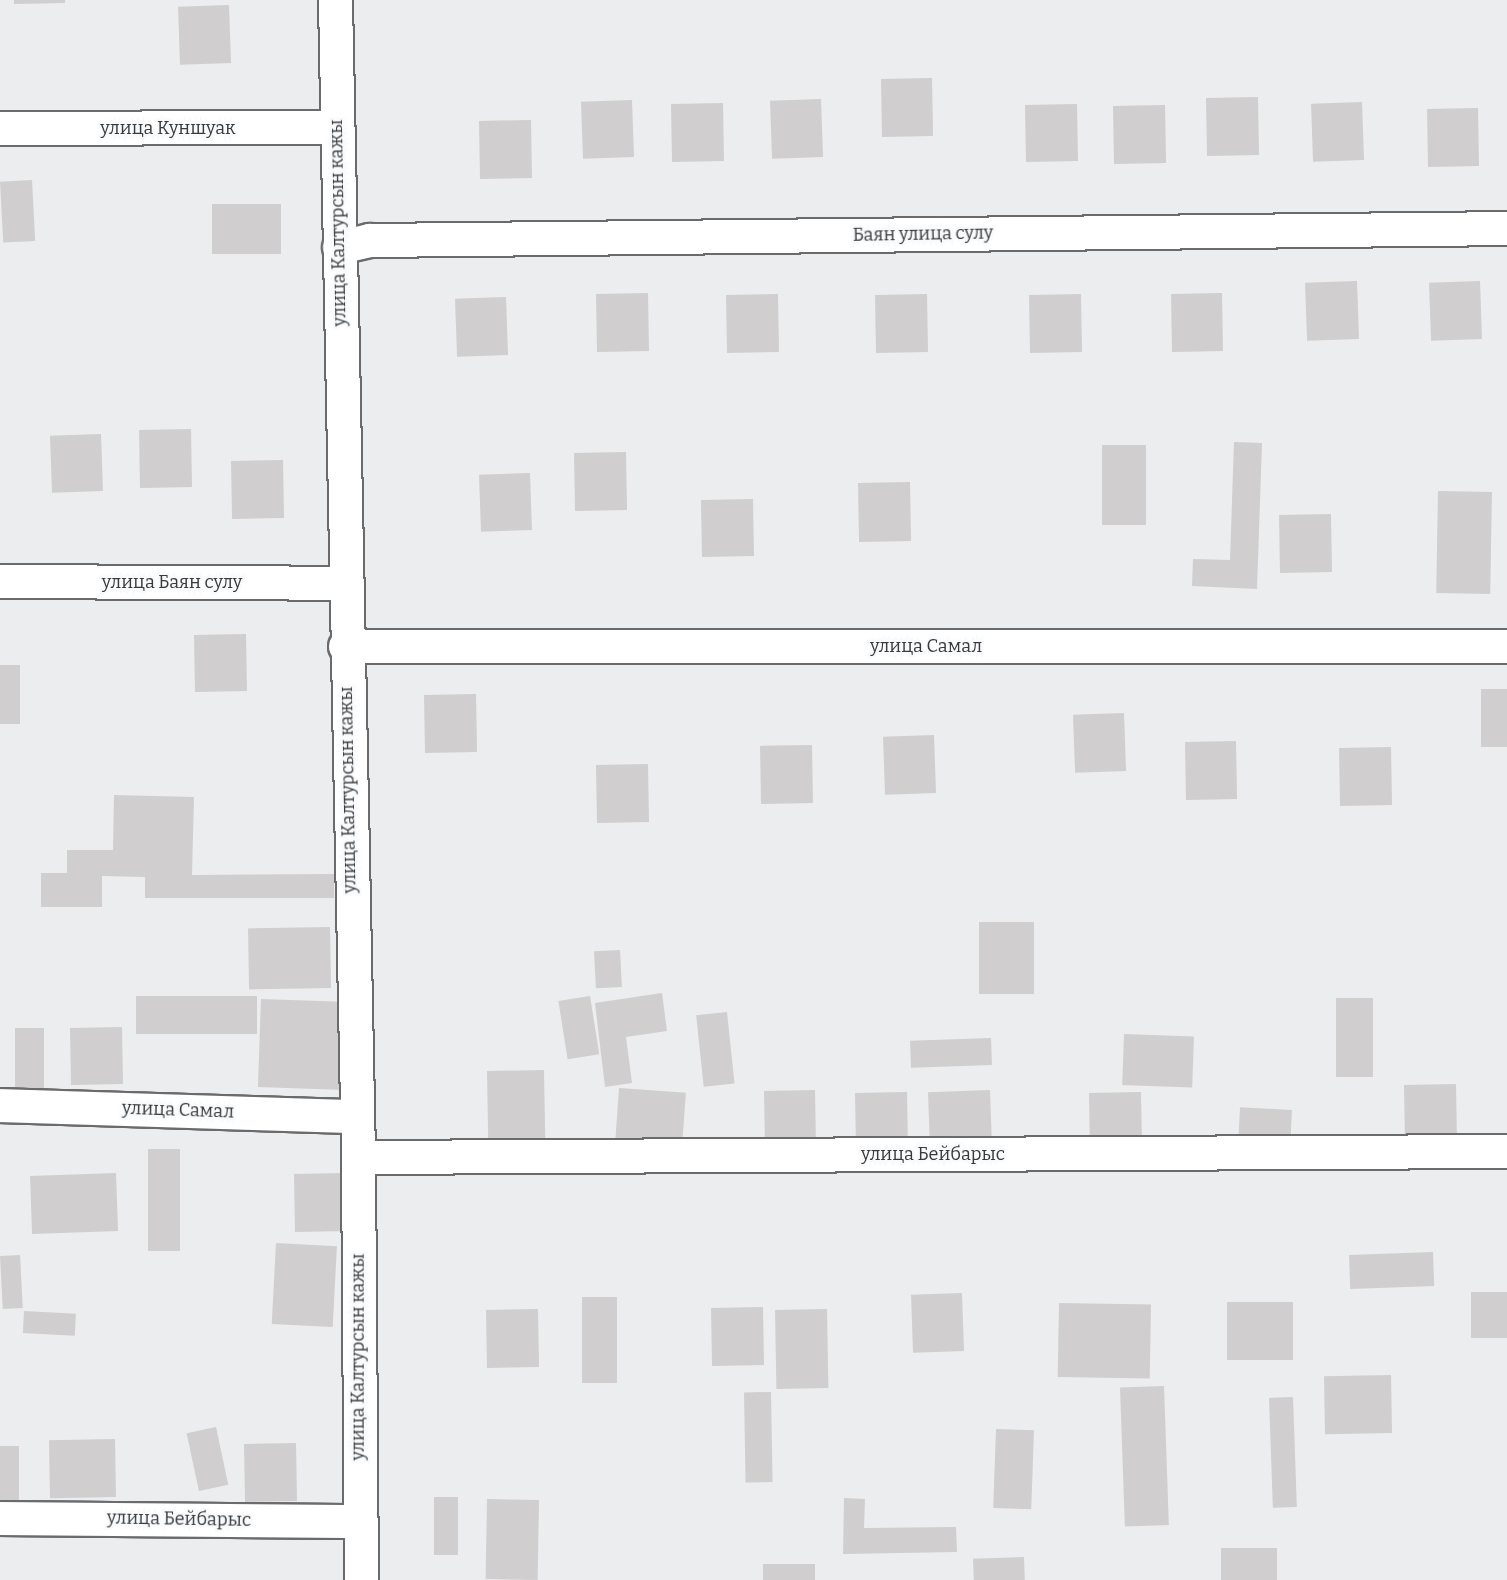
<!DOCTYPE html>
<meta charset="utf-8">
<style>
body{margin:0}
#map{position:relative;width:1507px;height:1580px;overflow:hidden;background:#ecedef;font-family:Bitter,serif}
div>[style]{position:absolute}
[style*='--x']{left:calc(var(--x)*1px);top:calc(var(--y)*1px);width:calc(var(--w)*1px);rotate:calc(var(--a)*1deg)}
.building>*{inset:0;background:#d0cece;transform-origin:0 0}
.roads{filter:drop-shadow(2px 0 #6a6b6d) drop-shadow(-2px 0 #6a6b6d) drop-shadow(0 2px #6a6b6d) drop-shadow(0 -2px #6a6b6d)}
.minor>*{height:33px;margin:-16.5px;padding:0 16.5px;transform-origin:16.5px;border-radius:16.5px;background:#fff}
span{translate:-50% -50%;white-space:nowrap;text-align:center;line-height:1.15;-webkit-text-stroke:5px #f9fafc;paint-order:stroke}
.street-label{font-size:18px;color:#393a3b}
</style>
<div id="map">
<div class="building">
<i style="clip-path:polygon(14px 0,65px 0,65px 3px,14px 4px)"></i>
<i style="left:229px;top:5px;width:58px;height:51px;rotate:88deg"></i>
<i style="left:932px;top:78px;width:58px;height:51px;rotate:89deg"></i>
<i style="left:1258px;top:97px;width:58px;height:52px;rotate:89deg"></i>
<i style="left:821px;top:99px;width:58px;height:51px;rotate:88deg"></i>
<i style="left:632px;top:100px;width:57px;height:51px;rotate:88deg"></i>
<i style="left:1362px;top:102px;width:58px;height:51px;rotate:88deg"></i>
<i style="left:723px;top:103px;width:58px;height:52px;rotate:89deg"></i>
<i style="left:1077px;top:104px;width:57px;height:52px;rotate:89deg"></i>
<i style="left:1165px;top:105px;width:58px;height:52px;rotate:89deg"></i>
<i style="left:1478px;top:108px;width:58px;height:51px;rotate:89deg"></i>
<i style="left:531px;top:120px;width:58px;height:52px;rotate:89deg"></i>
<i style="left:32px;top:180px;width:61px;height:32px;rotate:87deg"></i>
<i style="left:281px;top:204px;width:50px;height:69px;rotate:90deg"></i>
<i style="left:1357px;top:281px;width:58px;height:52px;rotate:88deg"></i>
<i style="left:1480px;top:281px;width:58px;height:51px;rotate:88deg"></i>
<i style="left:648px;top:293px;width:58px;height:52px;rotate:89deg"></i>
<i style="left:1222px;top:293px;width:58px;height:51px;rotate:89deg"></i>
<i style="left:778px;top:294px;width:58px;height:52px;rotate:89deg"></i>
<i style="left:927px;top:294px;width:58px;height:52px;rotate:89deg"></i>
<i style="left:1081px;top:294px;width:58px;height:52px;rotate:89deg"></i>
<i style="left:506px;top:297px;width:58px;height:51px;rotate:88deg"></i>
<i style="left:191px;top:429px;width:58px;height:52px;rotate:89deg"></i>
<i style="left:101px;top:434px;width:57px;height:51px;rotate:88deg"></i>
<i style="clip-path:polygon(1234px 442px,1262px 443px,1257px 589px,1192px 586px,1193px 559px,1230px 560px)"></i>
<i style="left:1102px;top:445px;width:44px;height:80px"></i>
<i style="left:626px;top:452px;width:58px;height:52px;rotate:89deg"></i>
<i style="left:283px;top:460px;width:58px;height:52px;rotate:89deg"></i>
<i style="left:530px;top:473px;width:57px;height:51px;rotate:88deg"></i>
<i style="left:910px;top:482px;width:59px;height:52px;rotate:89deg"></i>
<i style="left:1438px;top:491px;width:54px;height:102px;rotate:1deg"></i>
<i style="left:753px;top:499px;width:57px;height:52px;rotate:89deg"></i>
<i style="left:1331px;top:514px;width:58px;height:52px;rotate:89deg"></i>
<i style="left:246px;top:634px;width:57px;height:52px;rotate:89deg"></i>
<i style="left:0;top:665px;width:20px;height:59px"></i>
<i style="left:1507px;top:689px;width:58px;height:26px;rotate:90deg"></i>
<i style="left:476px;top:694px;width:58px;height:52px;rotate:89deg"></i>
<i style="left:1124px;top:713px;width:58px;height:51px;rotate:88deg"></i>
<i style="left:934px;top:735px;width:58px;height:51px;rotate:88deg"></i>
<i style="left:1236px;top:741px;width:58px;height:51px;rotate:89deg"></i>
<i style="left:812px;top:745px;width:58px;height:52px;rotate:89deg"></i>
<i style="left:1391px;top:747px;width:58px;height:52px;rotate:89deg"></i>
<i style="left:648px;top:764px;width:58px;height:52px;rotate:89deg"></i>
<i style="clip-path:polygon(114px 795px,194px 797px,192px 875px,334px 874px,334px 898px,145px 898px,145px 877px,102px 876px,102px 907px,41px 907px,41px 873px,67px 873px,67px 850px,113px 850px)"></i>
<i style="left:979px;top:922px;width:55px;height:72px"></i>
<i style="left:330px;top:927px;width:61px;height:82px;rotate:89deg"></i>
<i style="left:620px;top:950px;width:37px;height:26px;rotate:87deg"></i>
<i style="clip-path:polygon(662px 993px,667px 1031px,626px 1037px,632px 1083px,605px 1087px,595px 1003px)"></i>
<i style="left:136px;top:996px;width:121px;height:38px"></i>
<i style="left:590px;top:996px;width:59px;height:32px;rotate:81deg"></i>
<i style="left:1336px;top:998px;width:37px;height:79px"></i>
<i style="left:261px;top:999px;width:87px;height:88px;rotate:2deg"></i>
<i style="left:727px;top:1012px;width:72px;height:31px;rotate:84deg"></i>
<i style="left:122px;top:1027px;width:57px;height:52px;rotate:89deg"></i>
<i style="left:44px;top:1028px;width:67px;height:29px;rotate:90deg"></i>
<i style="left:1124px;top:1034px;width:70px;height:51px;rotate:2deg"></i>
<i style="left:991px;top:1038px;width:27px;height:81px;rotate:88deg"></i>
<i style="left:544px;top:1070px;width:74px;height:57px;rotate:89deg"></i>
<i style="left:1456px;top:1084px;width:58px;height:52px;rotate:89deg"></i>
<i style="left:619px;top:1088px;width:67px;height:70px;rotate:4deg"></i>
<i style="left:815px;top:1090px;width:58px;height:51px;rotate:89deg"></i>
<i style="left:990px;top:1090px;width:55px;height:62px;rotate:88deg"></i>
<i style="left:907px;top:1092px;width:59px;height:52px;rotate:89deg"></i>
<i style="left:1141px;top:1092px;width:58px;height:52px;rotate:89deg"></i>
<i style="left:1292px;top:1110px;width:41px;height:52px;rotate:93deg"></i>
<i style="left:148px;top:1149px;width:32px;height:102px"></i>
<i style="left:116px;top:1173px;width:58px;height:86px;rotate:88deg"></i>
<i style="left:346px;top:1173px;width:58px;height:52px;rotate:89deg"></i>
<i style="left:276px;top:1243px;width:61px;height:81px;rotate:3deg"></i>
<i style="left:1433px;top:1252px;width:34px;height:84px;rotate:88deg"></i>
<i style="left:20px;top:1255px;width:53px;height:20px;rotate:87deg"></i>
<i style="left:1507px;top:1292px;width:46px;height:36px;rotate:90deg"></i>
<i style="left:962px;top:1293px;width:58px;height:51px;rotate:88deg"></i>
<i style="left:582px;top:1297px;width:35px;height:86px"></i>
<i style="left:1227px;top:1302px;width:66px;height:58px"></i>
<i style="left:1059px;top:1303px;width:92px;height:74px;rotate:1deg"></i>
<i style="left:763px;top:1307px;width:58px;height:52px;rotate:89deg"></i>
<i style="left:538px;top:1309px;width:58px;height:52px;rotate:89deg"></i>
<i style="left:827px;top:1309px;width:79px;height:52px;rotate:89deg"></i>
<i style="left:24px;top:1311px;width:52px;height:22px;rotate:3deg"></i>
<i style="left:1391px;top:1375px;width:58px;height:67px;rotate:89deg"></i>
<i style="left:1164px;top:1386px;width:139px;height:44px;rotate:88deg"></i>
<i style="left:771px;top:1392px;width:90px;height:27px;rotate:89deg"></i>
<i style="left:1293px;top:1397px;width:110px;height:24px;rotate:88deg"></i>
<i style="left:216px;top:1427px;width:59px;height:30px;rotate:78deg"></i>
<i style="left:996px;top:1429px;width:38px;height:79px;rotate:2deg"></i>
<i style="left:115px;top:1439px;width:58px;height:66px;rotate:89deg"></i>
<i style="left:296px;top:1443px;width:58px;height:52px;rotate:89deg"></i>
<i style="left:0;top:1446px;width:19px;height:58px"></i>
<i style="left:434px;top:1497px;width:24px;height:58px"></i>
<i style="clip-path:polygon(844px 1498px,865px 1499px,864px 1528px,956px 1527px,957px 1552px,843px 1554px)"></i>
<i style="left:539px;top:1500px;width:80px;height:52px;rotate:91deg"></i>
<i style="left:1221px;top:1548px;width:56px;height:32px"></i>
<i style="left:1024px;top:1557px;width:23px;height:51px;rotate:88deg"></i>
<i style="left:815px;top:1564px;width:16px;height:52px;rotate:90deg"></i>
</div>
<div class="roads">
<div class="minor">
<i style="--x:335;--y:0;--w:1157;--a:88.86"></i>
<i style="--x:358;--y:1157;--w:423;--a:89.6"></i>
<i style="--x:0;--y:128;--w:337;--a:-0.2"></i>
<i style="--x:339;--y:247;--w:31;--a:-13"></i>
<i style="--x:369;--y:240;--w:1138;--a:-0.6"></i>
<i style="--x:0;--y:581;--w:344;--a:0.3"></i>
<i style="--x:345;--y:646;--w:1162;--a:0"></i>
<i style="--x:0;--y:1105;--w:356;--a:1.8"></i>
<i style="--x:358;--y:1157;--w:1149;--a:-0.3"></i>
<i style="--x:0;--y:1518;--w:357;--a:0.5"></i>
</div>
</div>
<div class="street-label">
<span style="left:168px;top:128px">улица Куншуак</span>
<span style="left:338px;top:223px;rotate:-91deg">улица Калтурсын кажы</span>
<span style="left:923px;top:234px;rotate:-1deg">Баян улица сулу</span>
<span style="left:172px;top:582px">улица Баян сулу</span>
<span style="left:926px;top:646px">улица Самал</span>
<span style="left:348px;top:790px;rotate:-91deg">улица Калтурсын кажы</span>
<span style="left:178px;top:1110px;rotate:2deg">улица Самал</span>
<span style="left:933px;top:1154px">улица Бейбарыс</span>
<span style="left:358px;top:1357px;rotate:-90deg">улица Калтурсын кажы</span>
<span style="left:179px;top:1519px;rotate:1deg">улица Бейбарыс</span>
</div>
</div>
